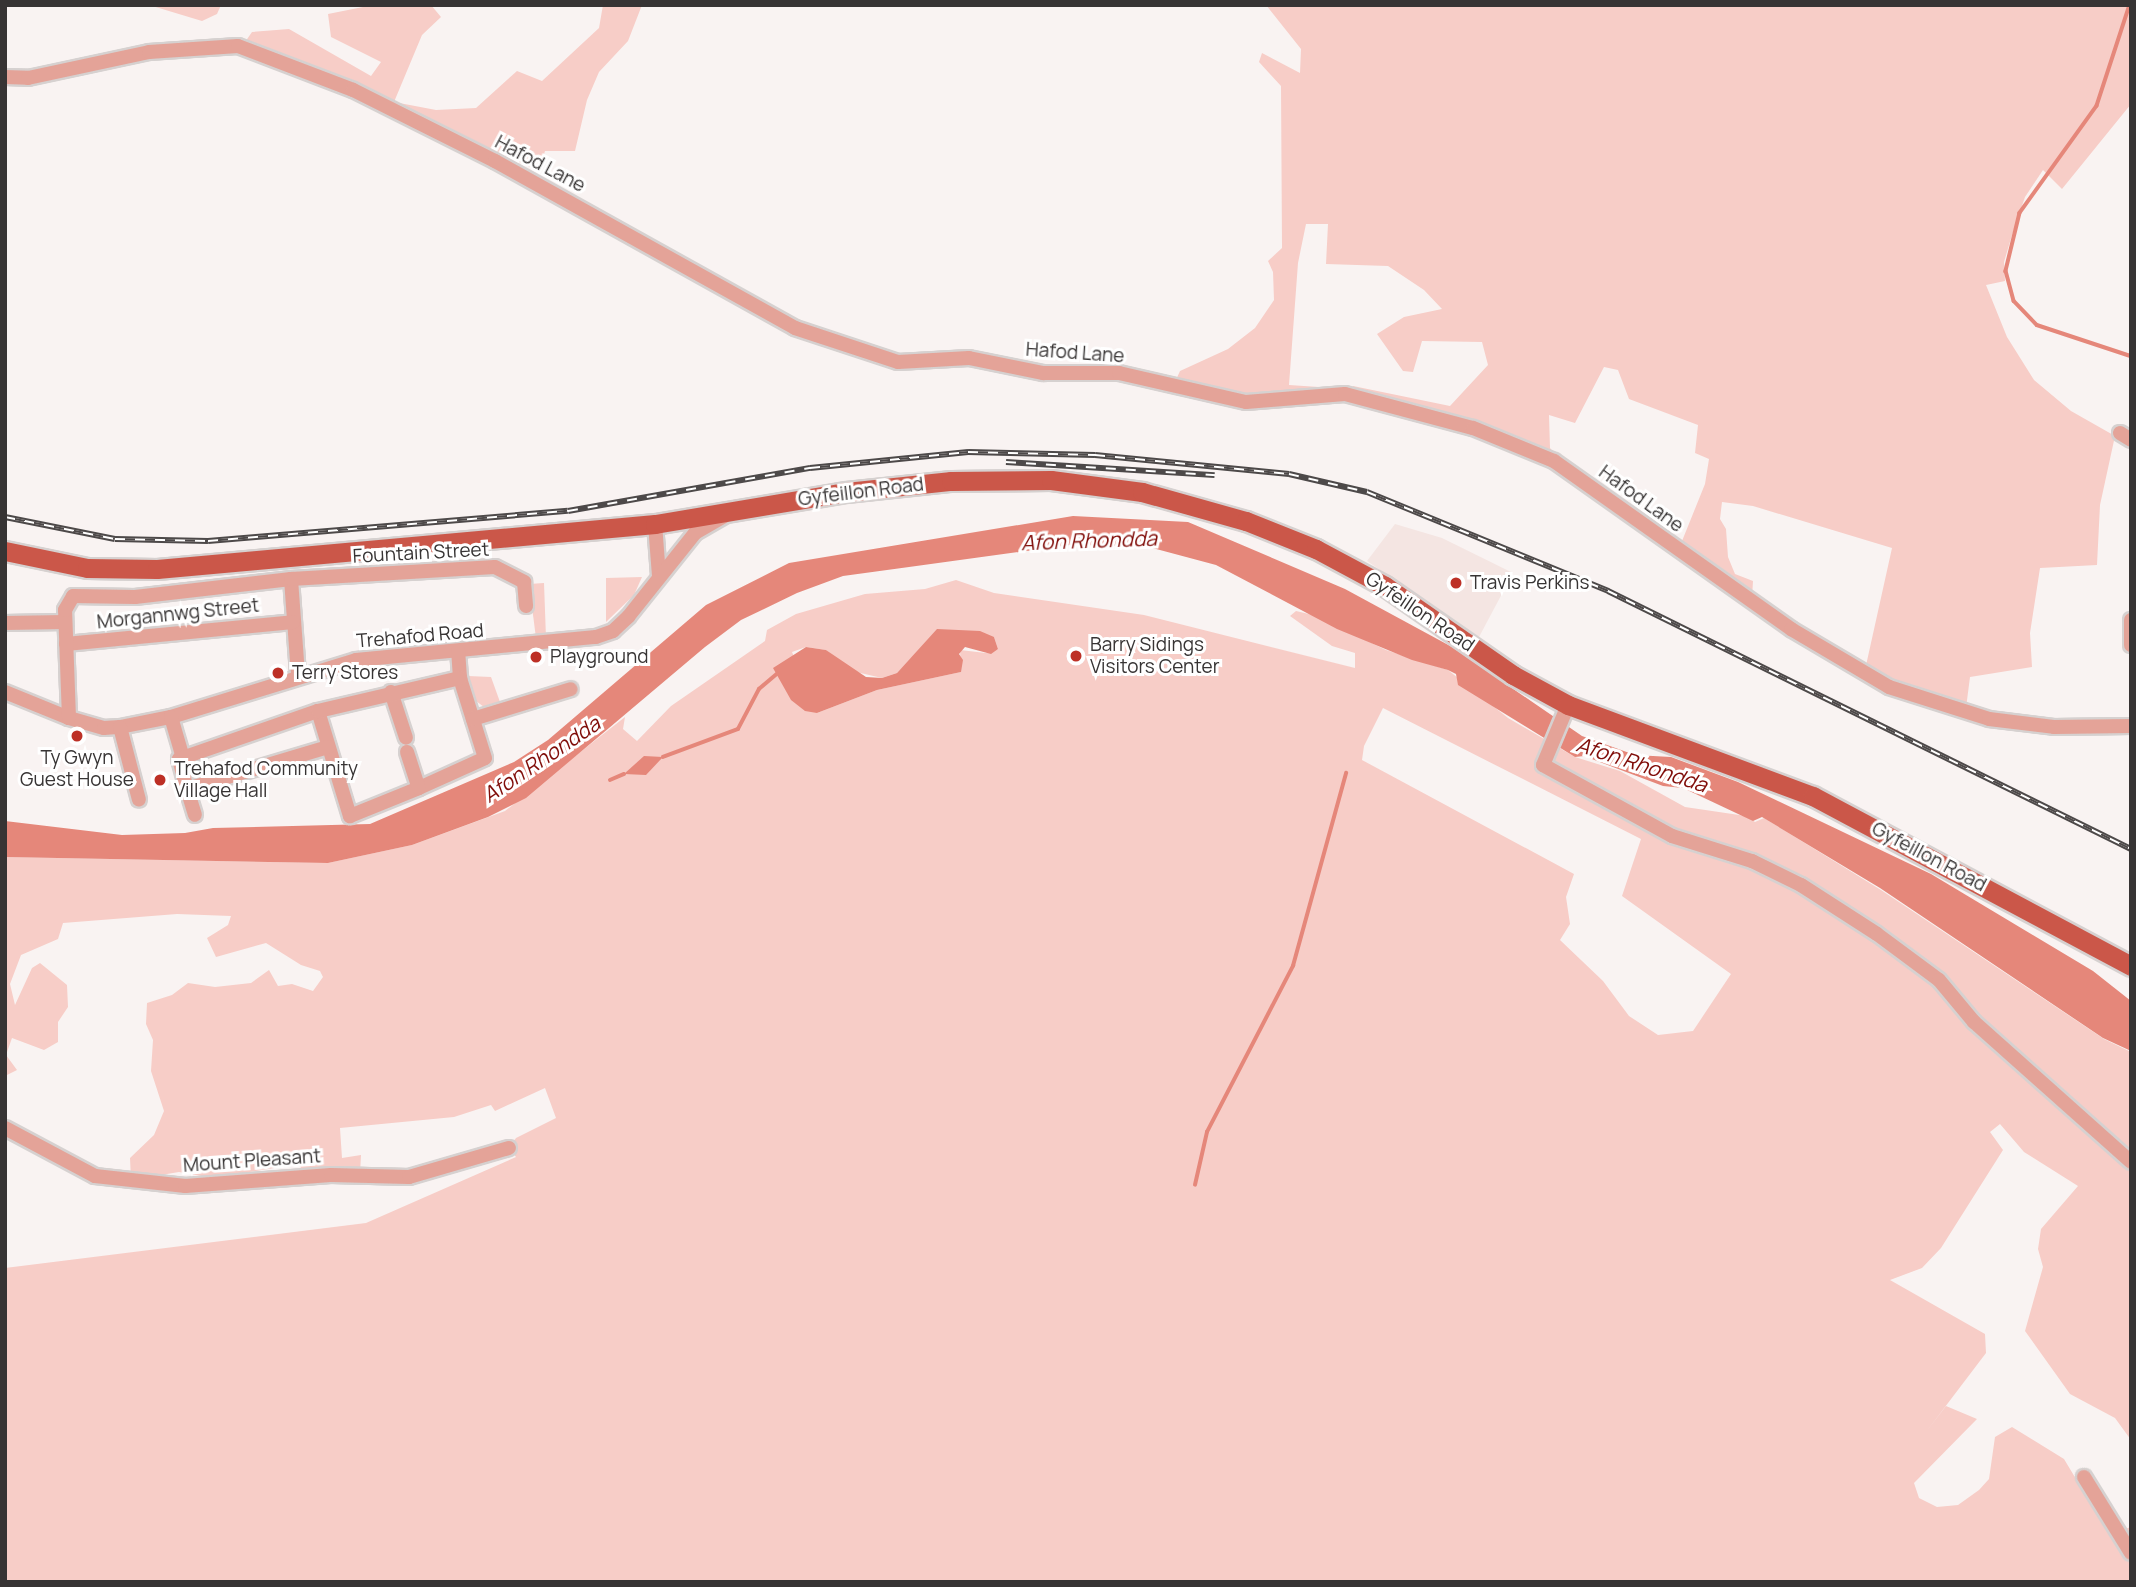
<!DOCTYPE html>
<style>
body{margin:0}
#map{position:relative;width:2136px;height:1587px;overflow:hidden;background:#f9f3f2;font-family:Manrope,sans-serif}
div>[style]{position:absolute}
[style*='--x']{left:calc(var(--x)*1px);top:calc(var(--y)*1px);width:calc(var(--w)*1px);rotate:calc(var(--a)*1deg)}
.built>*{inset:0;background:#f4e5e2}
.green>*{inset:0;background:#f7cdc7}
.water>*{inset:0;background:#e5877a}
.stream>*{height:3.5px;margin:-1.75px;padding:0 1.75px;transform-origin:1.75px;border-radius:1.75px;background:#e5877a}
.roads{filter:drop-shadow(2px 0 #d6d1d0) drop-shadow(-2px 0 #d6d1d0) drop-shadow(0 2px #d6d1d0) drop-shadow(0 -2px #d6d1d0)}
.minor>*{height:14px;margin:-7px;padding:0 7px;transform-origin:7px;border-radius:7px;background:#e4a398}
.major>*{height:19px;margin:-9.5px;padding:0 9.5px;transform-origin:9.5px;border-radius:9.5px;background:#cb5749}
.rail>*{height:6px;margin-top:-3px;transform-origin:0;background:repeating-linear-gradient(90deg,#fff 0 10px,#4d4949 0 20px);box-sizing:border-box;border-block:2px solid #4d4949}
.dots>*{width:19px;height:19px;translate:-50% -50%;box-sizing:border-box;border:4px solid #fff;border-radius:50%}
span{translate:-50% -50%;white-space:nowrap;text-align:center;line-height:1.15;-webkit-text-stroke:6px #fff;paint-order:stroke}
.street-label{font-size:19px;color:#373434}
.poi-label{font-size:19px;color:#373434}
.left{translate:0 -50%;text-align:left}
.water-label{font-size:21px;color:#800d09;font-style:italic}
.frame{position:absolute;inset:0;border:7px solid #373434;pointer-events:none}
</style>
<div id="map">
<div class="built">
<i style="clip-path:polygon(1395px 524px,1442px 538px,1513px 573px,1479px 637px,1367px 561px)"></i>
</div>
<div class="green">
<i style="clip-path:polygon(149px 5px,221px 5px,217px 14px,202px 21px)"></i>
<i style="clip-path:polygon(373px 5px,431px 5px,441px 17px,422px 35px,394px 102px,436px 110px,476px 108px,517px 71px,542px 81px,599px 28px,603px 5px,642px 5px,628px 41px,599px 72px,587px 100px,575px 151px,545px 151px,539px 171px,416px 115px,243px 45px,252px 32px,289px 29px,371px 76px,381px 62px,331px 37px,328px 14px)"></i>
<i style="clip-path:polygon(1266px 5px,2131px 5px,2131px 104px,2062px 189px,2043px 170px,2025px 197px,2012px 235px,2004px 262px,2005px 281px,1986px 285px,2007px 337px,2034px 380px,2071px 411px,2115px 436px,2100px 505px,2097px 565px,2040px 568px,2030px 633px,2032px 667px,1970px 677px,1966px 708px,1865px 670px,1892px 548px,1753px 506px,1722px 502px,1720px 519px,1726px 529px,1728px 557px,1735px 574px,1753px 581px,1752px 598px,1680px 546px,1705px 484px,1709px 459px,1695px 453px,1698px 425px,1629px 399px,1618px 370px,1604px 367px,1575px 423px,1549px 415px,1550px 448px,1557px 457px,1352px 393px,1353px 386px,1450px 406px,1488px 365px,1482px 342px,1422px 341px,1413px 372px,1403px 371px,1377px 334px,1404px 317px,1442px 309px,1424px 290px,1388px 266px,1326px 264px,1328px 224px,1306px 224px,1298px 263px,1289px 385px,1334px 388px,1334px 393px,1260px 398px,1175px 382px,1180px 371px,1228px 349px,1255px 328px,1274px 300px,1273px 272px,1268px 261px,1282px 248px,1281px 86px,1259px 62px,1262px 53px,1300px 73px,1301px 49px)"></i>
<i style="clip-path:polygon(642px 577px,634px 595px,606px 622px,606px 578px)"></i>
<i style="clip-path:polygon(evenodd,956px 580px,994px 593px,1144px 615px,1355px 668px,1355px 653px,1332px 646px,1290px 616px,1296px 611px,1313px 615px,1386px 650px,1448px 670px,1508px 718px,1575px 757px,1620px 771px,1685px 807px,1746px 816px,1755px 822px,1764px 818px,1881px 890px,2104px 1039px,2131px 1052px,2131px 1440px,2115px 1418px,2070px 1394px,2025px 1331px,2043px 1267px,2038px 1249px,2041px 1229px,2078px 1186px,2024px 1152px,2000px 1124px,1990px 1132px,2003px 1150px,1941px 1248px,1922px 1268px,1890px 1280px,1985px 1334px,1986px 1353px,1926px 1432px,1946px 1406px,1977px 1419px,1914px 1483px,1919px 1498px,1937px 1507px,1958px 1505px,1979px 1490px,1989px 1479px,1995px 1437px,2012px 1427px,2064px 1459px,2109px 1534px,2131px 1527px,2131px 1582px,5px 1582px,5px 1268px,366px 1223px,516px 1157px,509px 1148px,516px 1138px,556px 1118px,545px 1088px,495px 1111px,491px 1105px,454px 1117px,340px 1128px,342px 1158px,361px 1155px,360px 1174px,295px 1177px,301px 1167px,293px 1165px,213px 1178px,179px 1172px,131px 1180px,130px 1158px,154px 1135px,164px 1111px,151px 1071px,153px 1040px,146px 1024px,147px 1003px,172px 995px,188px 983px,215px 987px,251px 983px,269px 970px,278px 986px,292px 984px,313px 991px,323px 977px,320px 971px,301px 965px,266px 943px,216px 957px,207px 938px,228px 925px,231px 916px,177px 914px,63px 923px,58px 939px,21px 955px,10px 984px,15px 1005px,32px 968px,40px 963px,67px 985px,68px 1007px,58px 1022px,58px 1042px,44px 1050px,12px 1038px,6px 1055px,17px 1070px,5px 1076px,5px 857px,328px 863px,412px 845px,505px 811px,625px 717px,623px 729px,637px 741px,671px 706px,765px 641px,767px 630px,796px 614px,865px 594px,925px 589px,956px 580px,994px 637px,998px 649px,986px 653px,960px 650px,961px 672px,877px 690px,817px 713px,792px 652px,806px 647px,826px 650px,852px 671px,882px 678px,897px 673px,911px 658px,994px 637px,956px 580px,1383px 708px,1641px 839px,1622px 896px,1731px 974px,1693px 1031px,1658px 1035px,1629px 1016px,1603px 981px,1560px 940px,1570px 924px,1566px 897px,1574px 874px,1362px 760px,1364px 746px,1383px 708px)"></i>
<i style="clip-path:polygon(544px 583px,546px 638px,536px 638px,529px 584px)"></i>
<i style="clip-path:polygon(468px 676px,491px 677px,500px 702px,484px 707px,476px 701px)"></i>
</div>
<div class="water">
<i style="clip-path:polygon(1073px 516px,1188px 522px,1345px 589px,1452px 647px,1582px 736px,1635px 755px,1671px 757px,1738px 782px,1931px 874px,2093px 971px,2131px 1001px,2131px 1051px,2103px 1038px,1880px 888px,1762px 817px,1753px 821px,1683px 788px,1663px 786px,1584px 756px,1575px 757px,1458px 685px,1456px 674px,1448px 670px,1412px 660px,1337px 629px,1216px 565px,1145px 546px,1070px 545px,909px 567px,843px 576px,797px 593px,741px 620px,705px 647px,526px 798px,488px 817px,412px 845px,328px 863px,5px 857px,5px 821px,122px 835px,185px 833px,213px 828px,370px 824px,514px 762px,548px 740px,706px 605px,789px 563px)"></i>
<i style="clip-path:polygon(937px 629px,980px 631px,994px 637px,998px 649px,991px 654px,965px 647px,959px 654px,963px 660px,961px 672px,877px 690px,817px 713px,805px 711px,791px 700px,773px 668px,806px 647px,826px 650px,866px 677px,882px 678px,897px 673px)"></i>
<i style="clip-path:polygon(644px 756px,663px 757px,646px 775px,624px 774px)"></i>
</div>
<div class="stream">
<i style="--x:2130;--y:5;--w:106;--a:108.1"></i>
<i style="--x:2097;--y:106;--w:132;--a:125.7"></i>
<i style="--x:2020;--y:213;--w:60;--a:103.6"></i>
<i style="--x:2006;--y:271;--w:31;--a:75"></i>
<i style="--x:2014;--y:301;--w:33;--a:46"></i>
<i style="--x:2037;--y:325;--w:99;--a:18.3"></i>
<i style="--x:663;--y:757;--w:80;--a:-20.5"></i>
<i style="--x:738;--y:729;--w:45;--a:-62.3"></i>
<i style="--x:759;--y:689;--w:23;--a:-40"></i>
<i style="--x:610;--y:780;--w:15;--a:-23"></i>
<i style="--x:1195;--y:1185;--w:54;--a:-77.2"></i>
<i style="--x:1207;--y:1132;--w:187;--a:-62.6"></i>
<i style="--x:1293;--y:966;--w:200;--a:-74.6"></i>
</div>
<div class="roads">
<div class="minor">
<i style="--x:5;--y:77;--w:23;--a:2"></i>
<i style="--x:28;--y:78;--w:124;--a:-12.1"></i>
<i style="--x:149;--y:52;--w:89;--a:-3.9"></i>
<i style="--x:238;--y:46;--w:123;--a:20.9"></i>
<i style="--x:353;--y:90;--w:159;--a:26.6"></i>
<i style="--x:495;--y:161;--w:343;--a:29.1"></i>
<i style="--x:795;--y:328;--w:108;--a:18.3"></i>
<i style="--x:898;--y:362;--w:71;--a:-3.2"></i>
<i style="--x:969;--y:358;--w:76;--a:11.5"></i>
<i style="--x:1043;--y:373;--w:76;--a:0"></i>
<i style="--x:1119;--y:373;--w:130;--a:12.9"></i>
<i style="--x:1246;--y:402;--w:99;--a:-4.6"></i>
<i style="--x:1345;--y:394;--w:132;--a:14.9"></i>
<i style="--x:1473;--y:428;--w:87;--a:22.2"></i>
<i style="--x:1554;--y:461;--w:291;--a:35.3"></i>
<i style="--x:1791;--y:629;--w:114;--a:30.6"></i>
<i style="--x:1889;--y:687;--w:105;--a:17.7"></i>
<i style="--x:1989;--y:719;--w:65;--a:7"></i>
<i style="--x:2054;--y:727;--w:77;--a:-0.7"></i>
<i style="--x:2120;--y:433;--w:13;--a:32"></i>
<i style="--x:655;--y:524;--w:52;--a:85.6"></i>
<i style="--x:291;--y:579;--w:96;--a:85.8"></i>
<i style="--x:2131;--y:620;--w:25;--a:90"></i>
<i style="--x:5;--y:623;--w:60;--a:-1"></i>
<i style="--x:66;--y:644;--w:228;--a:-5.5"></i>
<i style="--x:5;--y:692;--w:69;--a:22.1"></i>
<i style="--x:69;--y:718;--w:36;--a:16"></i>
<i style="--x:104;--y:728;--w:16;--a:-4"></i>
<i style="--x:120;--y:727;--w:52;--a:-11.1"></i>
<i style="--x:171;--y:717;--w:194;--a:-17.1"></i>
<i style="--x:356;--y:660;--w:241;--a:-5.5"></i>
<i style="--x:596;--y:637;--w:18;--a:-19"></i>
<i style="--x:613;--y:631;--w:21;--a:-43"></i>
<i style="--x:628;--y:617;--w:107;--a:-51.4"></i>
<i style="--x:695;--y:533;--w:34;--a:-30"></i>
<i style="--x:391;--y:692;--w:48;--a:71.9"></i>
<i style="--x:1568;--y:705;--w:65;--a:112.6"></i>
<i style="--x:1543;--y:765;--w:147;--a:28.8"></i>
<i style="--x:1672;--y:836;--w:84;--a:17.4"></i>
<i style="--x:1752;--y:861;--w:55;--a:26.1"></i>
<i style="--x:1801;--y:885;--w:90;--a:32.8"></i>
<i style="--x:1877;--y:934;--w:77;--a:36.6"></i>
<i style="--x:1939;--y:980;--w:55;--a:50.2"></i>
<i style="--x:1974;--y:1022;--w:210;--a:41.7"></i>
<i style="--x:318;--y:711;--w:110;--a:73.1"></i>
<i style="--x:350;--y:816;--w:74;--a:-22.1"></i>
<i style="--x:419;--y:788;--w:72;--a:-24.4"></i>
<i style="--x:485;--y:758;--w:84;--a:-107.4"></i>
<i style="--x:460;--y:678;--w:27;--a:-94"></i>
<i style="--x:171;--y:717;--w:43;--a:73.7"></i>
<i style="--x:69;--y:718;--w:108;--a:-92.1"></i>
<i style="--x:65;--y:610;--w:16;--a:-60"></i>
<i style="--x:73;--y:596;--w:62;--a:0.9"></i>
<i style="--x:135;--y:597;--w:157;--a:-6.6"></i>
<i style="--x:291;--y:579;--w:204;--a:-3.4"></i>
<i style="--x:495;--y:567;--w:33;--a:27"></i>
<i style="--x:524;--y:582;--w:24;--a:85"></i>
<i style="--x:473;--y:719;--w:102;--a:-17"></i>
<i style="--x:120;--y:727;--w:75;--a:75.4"></i>
<i style="--x:328;--y:747;--w:147;--a:163.4"></i>
<i style="--x:187;--y:789;--w:31;--a:-105"></i>
<i style="--x:179;--y:759;--w:147;--a:-19.1"></i>
<i style="--x:318;--y:711;--w:146;--a:-13.1"></i>
<i style="--x:407;--y:752;--w:38;--a:72"></i>
<i style="--x:187;--y:789;--w:27;--a:73"></i>
<i style="--x:5;--y:1128;--w:102;--a:28.1"></i>
<i style="--x:95;--y:1176;--w:91;--a:6.3"></i>
<i style="--x:185;--y:1186;--w:146;--a:-4.3"></i>
<i style="--x:331;--y:1175;--w:78;--a:1.5"></i>
<i style="--x:409;--y:1177;--w:104;--a:-16.2"></i>
<i style="--x:2084;--y:1477;--w:89;--a:58.3"></i>
</div>
<div class="major">
<i style="--x:5;--y:551;--w:84;--a:11.7"></i>
<i style="--x:87;--y:568;--w:70;--a:0.8"></i>
<i style="--x:157;--y:569;--w:500;--a:-5.16"></i>
<i style="--x:655;--y:524;--w:194;--a:-9.5"></i>
<i style="--x:846;--y:492;--w:106;--a:-6"></i>
<i style="--x:951;--y:481;--w:100;--a:-0.6"></i>
<i style="--x:1051;--y:480;--w:92;--a:7.5"></i>
<i style="--x:1142;--y:492;--w:108;--a:15.6"></i>
<i style="--x:1246;--y:521;--w:75;--a:21.8"></i>
<i style="--x:1316;--y:549;--w:78;--a:28.2"></i>
<i style="--x:1385;--y:586;--w:156;--a:34.8"></i>
<i style="--x:1513;--y:675;--w:63;--a:28.6"></i>
<i style="--x:1568;--y:705;--w:261;--a:20.4"></i>
<i style="--x:1813;--y:796;--w:361;--a:28.1"></i>
</div>
</div>
<div class="rail">
<i style="--x:1006;--y:462;--w:209;--a:3.6"></i>
<i style="--x:5;--y:517;--w:112;--a:11.3"></i>
<i style="--x:115;--y:539;--w:93;--a:1.2"></i>
<i style="--x:208;--y:541;--w:361;--a:-4.8"></i>
<i style="--x:568;--y:511;--w:246;--a:-10.1"></i>
<i style="--x:810;--y:468;--w:159;--a:-5.8"></i>
<i style="--x:968;--y:452;--w:127;--a:1.4"></i>
<i style="--x:1095;--y:455;--w:195;--a:5.6"></i>
<i style="--x:1289;--y:474;--w:80;--a:13"></i>
<i style="--x:1367;--y:492;--w:261;--a:22.3"></i>
<i style="--x:1608;--y:591;--w:583;--a:26.26"></i>
</div>
<div class="dots">
<i style="left:1456px;top:583px;background:#bd3026"></i>
<i style="left:1076px;top:656px;background:#bd3026"></i>
<i style="left:536px;top:657px;background:#bd3026"></i>
<i style="left:278px;top:673px;background:#bd3026"></i>
<i style="left:77px;top:736px;background:#bd3026"></i>
<i style="left:160px;top:780px;background:#bd3026"></i>
</div>
<div class="street-label">
<span style="left:540px;top:164px;rotate:28deg">Hafod Lane</span>
<span style="left:1075px;top:353px;rotate:4deg">Hafod Lane</span>
<span style="left:861px;top:492px;rotate:-7deg">Gyfeillon Road</span>
<span style="left:1641px;top:499px;rotate:36deg">Hafod Lane</span>
<span style="left:421px;top:553px;rotate:-3deg">Fountain Street</span>
<span style="left:1420px;top:612px;rotate:34deg">Gyfeillon Road</span>
<span style="left:178px;top:614px;rotate:-6deg">Morgannwg Street</span>
<span style="left:420px;top:636px;rotate:-5deg">Trehafod Road</span>
<span style="left:1929px;top:857px;rotate:28deg">Gyfeillon Road</span>
<span style="left:252px;top:1161px;rotate:-4deg">Mount Pleasant</span>
</div>
<div class="poi-label">
<span class="left" style="left:1470px;top:583px">Travis Perkins</span>
<span class="left" style="left:1090px;top:656px">Barry Sidings<br>Visitors Center</span>
<span class="left" style="left:550px;top:657px">Playground</span>
<span class="left" style="left:292px;top:673px">Terry Stores</span>
<span style="left:77px;top:769px">Ty Gwyn<br>Guest House</span>
<span class="left" style="left:174px;top:780px">Trehafod Community<br>Village Hall</span>
</div>
<div class="water-label">
<span style="left:1089px;top:540px;rotate:-2deg">Afon Rhondda</span>
<span style="left:541px;top:759px;rotate:-34deg">Afon Rhondda</span>
<span style="left:1642px;top:764px;rotate:18deg">Afon Rhondda</span>
</div>
<div class="frame"></div>
</div>
